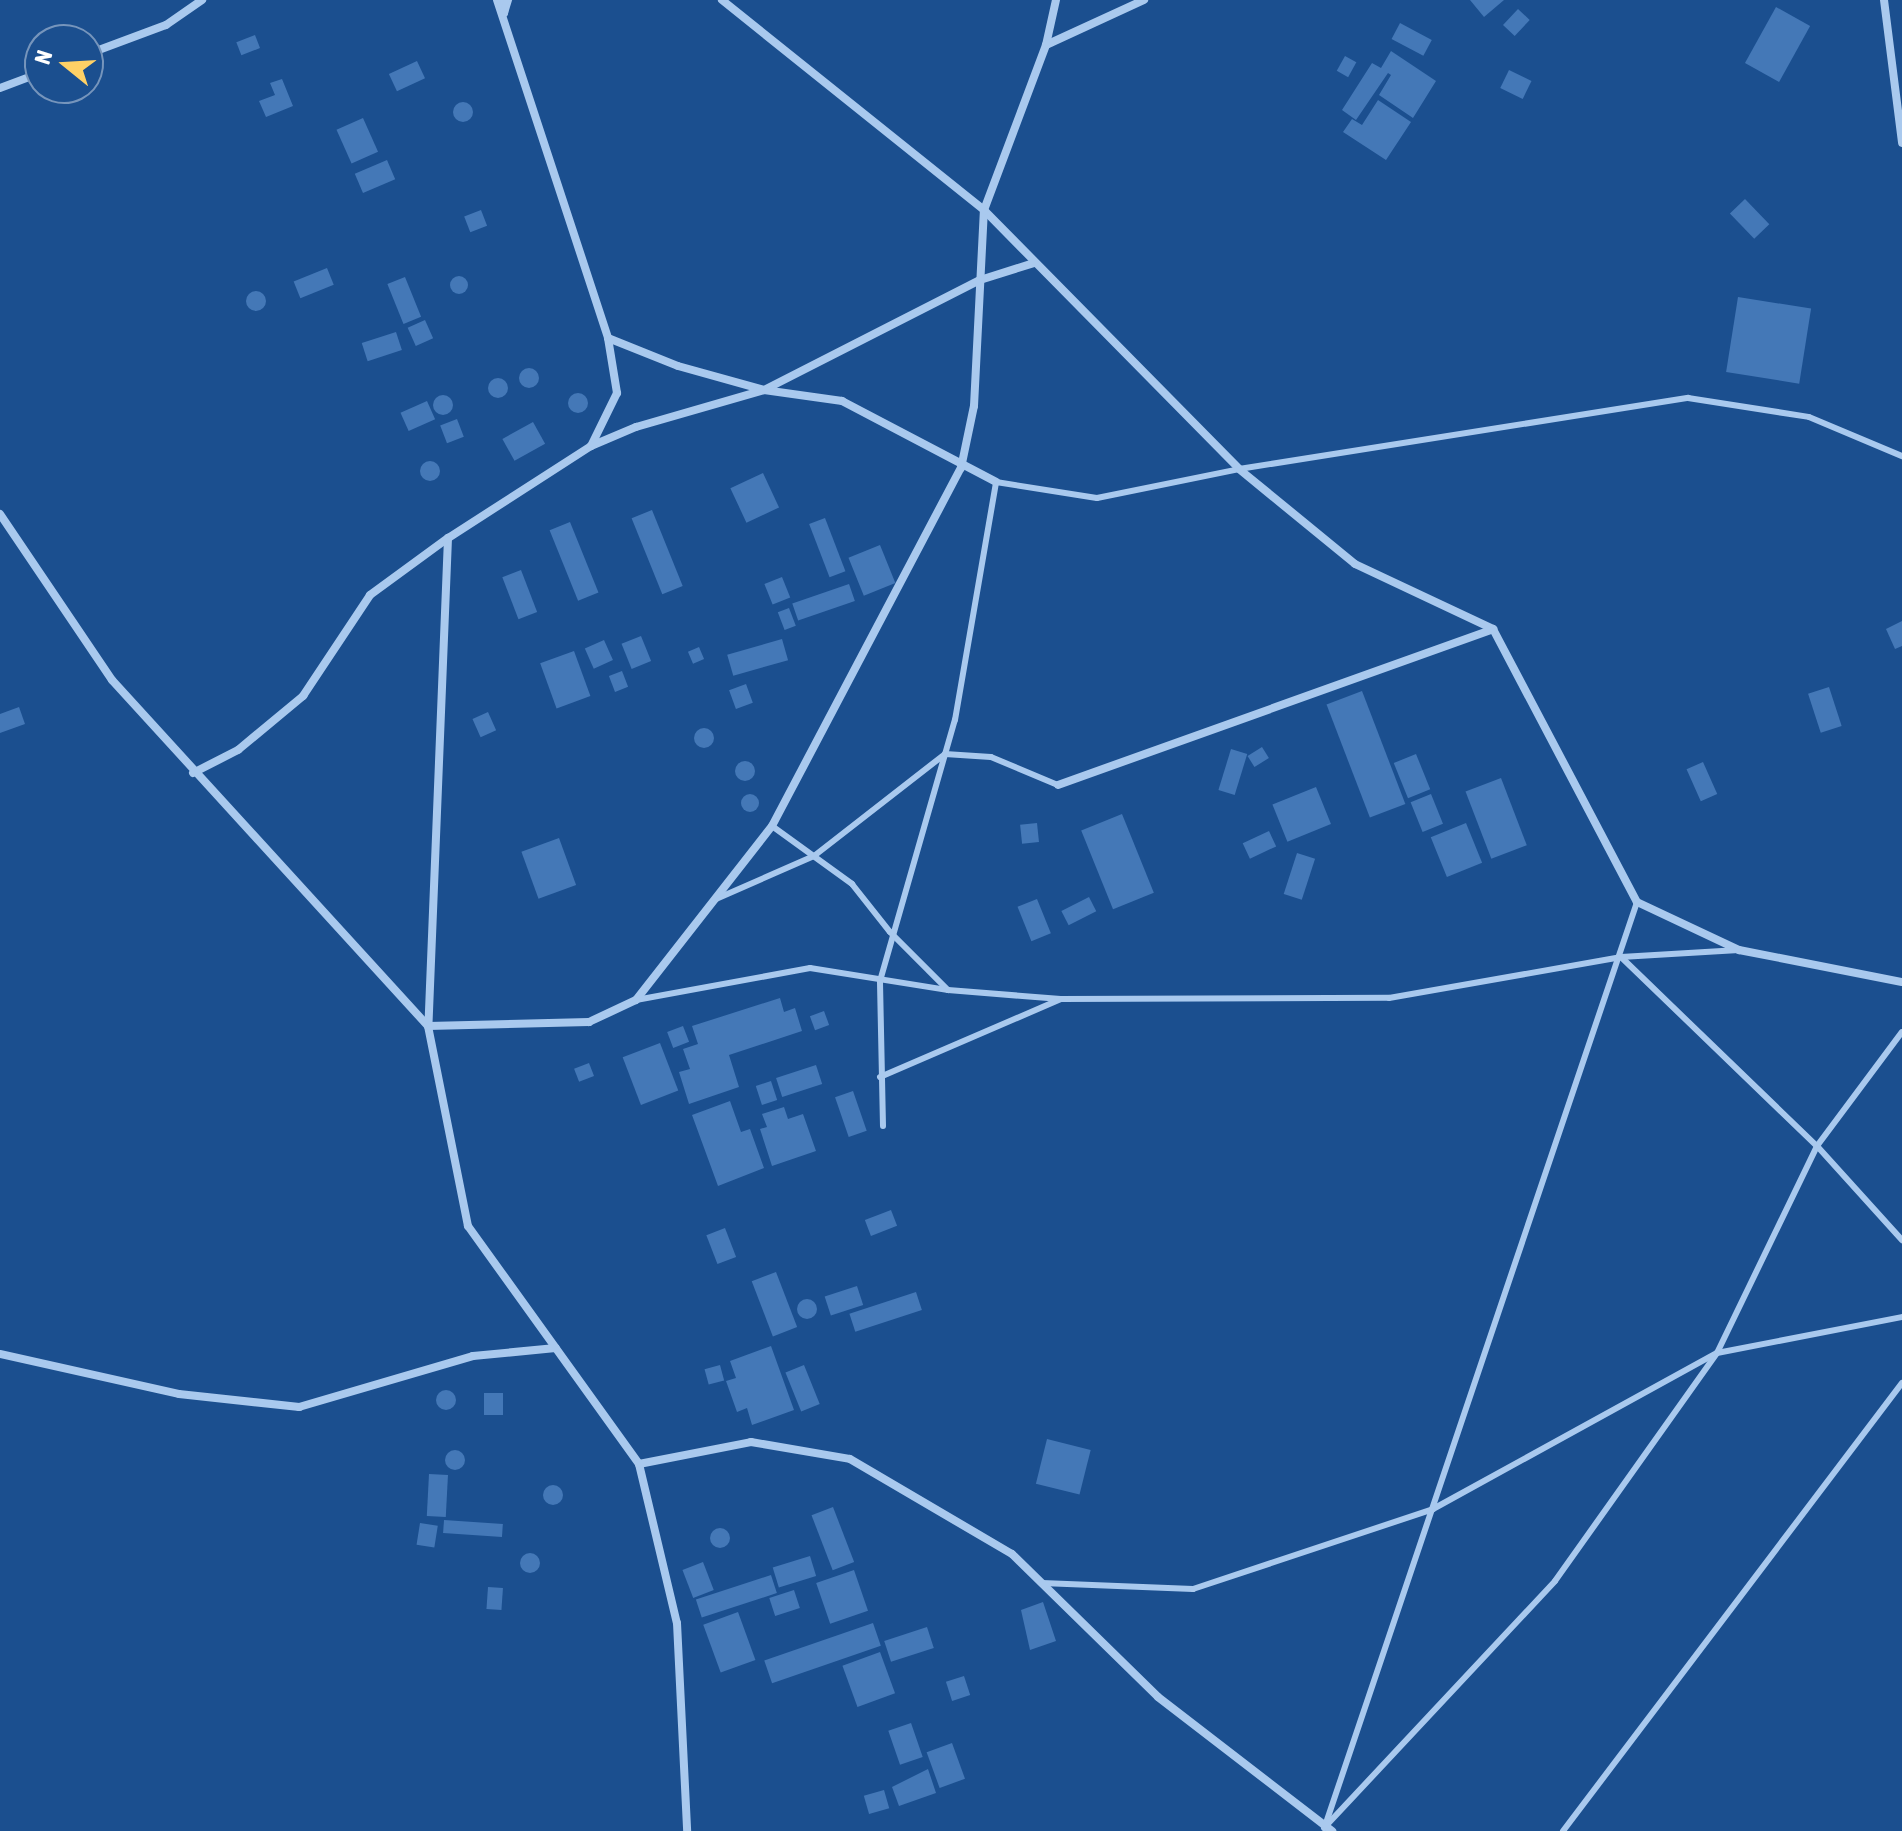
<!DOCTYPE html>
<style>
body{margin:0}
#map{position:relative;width:1902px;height:1831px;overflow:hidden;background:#1b4f8f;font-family:"Asap Condensed",sans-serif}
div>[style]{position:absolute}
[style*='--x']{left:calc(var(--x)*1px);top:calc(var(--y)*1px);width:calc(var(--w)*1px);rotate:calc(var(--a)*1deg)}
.building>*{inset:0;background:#4478b7;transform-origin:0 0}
.round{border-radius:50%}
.lane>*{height:6px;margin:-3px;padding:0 3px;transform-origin:3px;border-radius:3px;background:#a9c9ee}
.street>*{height:8px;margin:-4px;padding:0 4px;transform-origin:4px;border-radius:4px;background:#a9c9ee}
span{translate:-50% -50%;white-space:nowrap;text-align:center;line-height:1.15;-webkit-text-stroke:6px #1b4f8f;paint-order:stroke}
.north{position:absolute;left:24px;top:24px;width:80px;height:80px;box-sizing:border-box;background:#1b4f8f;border:2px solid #7695bc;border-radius:50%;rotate:288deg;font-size:22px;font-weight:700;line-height:32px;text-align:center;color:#fff}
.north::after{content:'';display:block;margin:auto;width:28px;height:36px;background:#ffd166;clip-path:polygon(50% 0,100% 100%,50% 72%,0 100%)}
</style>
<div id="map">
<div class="building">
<i style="clip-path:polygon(1470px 0,1504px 0,1484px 17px)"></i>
<i style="left:1776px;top:7px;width:39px;height:64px;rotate:29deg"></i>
<i style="left:1518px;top:9px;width:16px;height:22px;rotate:43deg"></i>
<i style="left:1400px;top:23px;width:36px;height:18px;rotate:28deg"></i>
<i style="left:255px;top:35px;width:14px;height:20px;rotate:69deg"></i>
<i style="clip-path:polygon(1391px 51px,1436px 81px,1413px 118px,1379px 95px,1391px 75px,1388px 73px,1356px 120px,1342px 110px,1372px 63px,1381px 68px)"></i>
<i style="left:1345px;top:56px;width:13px;height:17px;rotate:29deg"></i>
<i style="left:417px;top:61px;width:19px;height:31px;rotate:65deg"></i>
<i style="left:1509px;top:70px;width:25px;height:20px;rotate:26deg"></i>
<i style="clip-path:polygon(282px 79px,293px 106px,266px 117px,259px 101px,275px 95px,270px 83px)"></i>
<i style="clip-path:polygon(1378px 100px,1411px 122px,1386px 160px,1343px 132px,1352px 119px,1362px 125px)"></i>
<i class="round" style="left:453px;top:102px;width:20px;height:20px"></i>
<i style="left:363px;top:118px;width:37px;height:29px;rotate:66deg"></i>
<i style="left:387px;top:160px;width:21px;height:35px;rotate:67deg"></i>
<i style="left:1745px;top:199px;width:35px;height:21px;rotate:46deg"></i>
<i style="left:481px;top:210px;width:17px;height:18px;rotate:69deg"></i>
<i style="left:327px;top:268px;width:18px;height:36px;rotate:68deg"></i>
<i class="round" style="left:450px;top:276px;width:18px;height:18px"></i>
<i style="left:405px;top:277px;width:43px;height:19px;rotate:68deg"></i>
<i class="round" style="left:246px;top:291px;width:20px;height:20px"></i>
<i style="left:1738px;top:297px;width:74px;height:76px;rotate:9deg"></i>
<i style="left:425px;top:320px;width:20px;height:19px;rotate:66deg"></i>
<i style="left:396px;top:332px;width:19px;height:36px;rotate:72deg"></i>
<i class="round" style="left:519px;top:368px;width:20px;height:20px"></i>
<i class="round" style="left:488px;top:378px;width:20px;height:20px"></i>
<i class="round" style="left:568px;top:393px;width:20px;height:20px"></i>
<i class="round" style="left:433px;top:395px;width:20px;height:20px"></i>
<i style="left:427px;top:401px;width:20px;height:29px;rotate:66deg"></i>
<i style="left:457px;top:419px;width:19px;height:18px;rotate:69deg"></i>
<i style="left:533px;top:422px;width:25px;height:35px;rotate:61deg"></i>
<i class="round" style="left:420px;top:461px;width:20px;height:20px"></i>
<i style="left:763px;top:473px;width:38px;height:36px;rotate:65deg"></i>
<i style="left:652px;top:510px;width:82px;height:22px;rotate:68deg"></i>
<i style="left:825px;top:518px;width:57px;height:17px;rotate:69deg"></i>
<i style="left:570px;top:522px;width:76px;height:22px;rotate:68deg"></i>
<i style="left:880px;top:545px;width:41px;height:34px;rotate:68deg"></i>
<i style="left:521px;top:570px;width:45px;height:20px;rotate:69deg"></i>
<i style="left:782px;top:577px;width:22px;height:19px;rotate:68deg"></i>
<i style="left:849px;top:584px;width:18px;height:60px;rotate:71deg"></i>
<i style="left:789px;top:608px;width:19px;height:12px;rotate:69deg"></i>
<i style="clip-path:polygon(1902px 621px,1902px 646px,1895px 649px,1886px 629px)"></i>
<i style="left:641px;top:636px;width:27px;height:21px;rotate:68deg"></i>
<i style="left:782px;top:639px;width:22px;height:57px;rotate:74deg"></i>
<i style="left:604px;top:640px;width:22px;height:21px;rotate:66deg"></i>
<i style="left:699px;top:647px;width:13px;height:12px;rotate:67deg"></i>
<i style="left:574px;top:651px;width:48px;height:36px;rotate:70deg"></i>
<i style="left:622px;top:671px;width:17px;height:14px;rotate:69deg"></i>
<i style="left:746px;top:684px;width:20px;height:18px;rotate:70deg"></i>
<i style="left:1829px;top:687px;width:41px;height:22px;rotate:72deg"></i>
<i style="left:1362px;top:691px;width:121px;height:38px;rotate:69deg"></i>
<i style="clip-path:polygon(19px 707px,25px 724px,0 733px,0 714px)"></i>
<i style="left:488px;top:712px;width:20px;height:17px;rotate:66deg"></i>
<i class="round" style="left:694px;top:728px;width:20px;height:20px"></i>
<i style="left:1262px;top:747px;width:13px;height:17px;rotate:58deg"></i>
<i style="left:1231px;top:749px;width:17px;height:43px;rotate:17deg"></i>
<i style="left:1416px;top:754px;width:38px;height:24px;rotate:68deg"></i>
<i class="round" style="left:735px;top:761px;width:20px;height:20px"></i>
<i style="left:1703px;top:762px;width:35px;height:18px;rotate:66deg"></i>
<i style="left:1501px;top:778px;width:72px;height:38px;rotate:69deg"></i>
<i style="left:1316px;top:787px;width:40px;height:47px;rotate:68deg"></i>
<i class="round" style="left:741px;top:794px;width:18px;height:18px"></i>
<i style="left:1431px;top:794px;width:32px;height:22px;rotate:68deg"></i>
<i style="left:1122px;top:814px;width:85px;height:44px;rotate:68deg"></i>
<i style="left:1037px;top:823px;width:19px;height:17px;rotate:84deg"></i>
<i style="left:1466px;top:823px;width:43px;height:38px;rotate:68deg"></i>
<i style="left:1269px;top:831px;width:17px;height:29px;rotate:65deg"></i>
<i style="left:559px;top:838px;width:50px;height:40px;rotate:70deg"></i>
<i style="left:1297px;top:853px;width:19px;height:43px;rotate:18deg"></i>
<i style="left:1089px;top:897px;width:16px;height:31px;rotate:63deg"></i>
<i style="left:1037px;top:899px;width:37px;height:21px;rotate:68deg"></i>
<i style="clip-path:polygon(780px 998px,784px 1012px,795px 1008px,802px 1031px,729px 1055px,739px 1087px,689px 1104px,679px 1072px,690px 1069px,683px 1049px,698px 1044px,692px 1026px)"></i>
<i style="left:824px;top:1011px;width:15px;height:15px;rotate:70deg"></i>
<i style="left:683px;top:1026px;width:17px;height:17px;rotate:69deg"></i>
<i style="left:660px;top:1043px;width:51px;height:40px;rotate:69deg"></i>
<i style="left:589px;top:1063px;width:14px;height:16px;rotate:69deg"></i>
<i style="left:816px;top:1065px;width:20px;height:42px;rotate:72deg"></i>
<i style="left:771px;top:1081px;width:20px;height:16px;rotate:72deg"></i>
<i style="left:853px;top:1091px;width:42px;height:19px;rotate:71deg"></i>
<i style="clip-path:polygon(730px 1101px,741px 1132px,750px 1129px,764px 1168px,718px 1186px,692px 1115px)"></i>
<i style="clip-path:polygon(784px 1107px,788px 1119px,803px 1114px,816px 1151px,772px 1166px,760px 1129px,767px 1127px,762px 1114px)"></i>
<i style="left:891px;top:1210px;width:17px;height:28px;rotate:69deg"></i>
<i style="left:725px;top:1228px;width:31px;height:20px;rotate:69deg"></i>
<i style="left:776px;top:1272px;width:59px;height:26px;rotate:69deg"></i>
<i style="left:857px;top:1286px;width:20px;height:34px;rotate:72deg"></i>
<i style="left:916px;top:1292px;width:19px;height:70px;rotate:72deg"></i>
<i class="round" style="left:797px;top:1299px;width:20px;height:20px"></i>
<i style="clip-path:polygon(771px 1346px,794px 1410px,752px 1425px,747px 1408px,737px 1412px,726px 1381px,736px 1378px,730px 1361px)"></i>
<i style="left:720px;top:1365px;width:16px;height:16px;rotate:75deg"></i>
<i style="left:804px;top:1365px;width:42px;height:20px;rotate:68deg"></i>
<i class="round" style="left:436px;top:1390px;width:20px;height:20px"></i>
<i style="left:484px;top:1393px;width:19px;height:22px"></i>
<i style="left:1047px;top:1439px;width:45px;height:46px;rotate:14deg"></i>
<i class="round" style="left:445px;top:1450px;width:20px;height:20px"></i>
<i style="left:429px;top:1474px;width:19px;height:42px;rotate:3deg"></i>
<i class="round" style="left:543px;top:1485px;width:20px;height:20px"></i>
<i style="left:833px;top:1507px;width:59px;height:23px;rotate:69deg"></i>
<i style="left:444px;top:1520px;width:59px;height:13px;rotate:4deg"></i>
<i style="left:420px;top:1523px;width:18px;height:22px;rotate:9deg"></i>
<i class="round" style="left:710px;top:1528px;width:20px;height:20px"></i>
<i class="round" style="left:520px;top:1553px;width:20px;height:20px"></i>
<i style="left:810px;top:1556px;width:21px;height:39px;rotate:73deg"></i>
<i style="left:703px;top:1562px;width:30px;height:22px;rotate:69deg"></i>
<i style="left:854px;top:1570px;width:43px;height:40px;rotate:71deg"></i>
<i style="left:771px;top:1575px;width:19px;height:79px;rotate:72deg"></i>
<i style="left:488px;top:1587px;width:15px;height:22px;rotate:4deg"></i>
<i style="left:794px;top:1590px;width:19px;height:26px;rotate:72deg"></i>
<i style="clip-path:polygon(1043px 1602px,1056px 1641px,1030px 1650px,1021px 1610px)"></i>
<i style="left:738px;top:1612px;width:51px;height:37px;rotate:70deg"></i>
<i style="left:873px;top:1623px;width:24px;height:115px;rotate:71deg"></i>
<i style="left:927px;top:1627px;width:22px;height:45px;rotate:72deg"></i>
<i style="left:880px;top:1652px;width:44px;height:40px;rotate:70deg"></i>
<i style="left:964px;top:1676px;width:20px;height:19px;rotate:72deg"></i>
<i style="left:911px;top:1723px;width:36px;height:24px;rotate:71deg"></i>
<i style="left:952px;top:1743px;width:38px;height:27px;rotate:70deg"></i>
<i style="clip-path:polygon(928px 1769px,936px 1793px,899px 1806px,892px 1787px)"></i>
<i style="left:884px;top:1790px;width:19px;height:21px;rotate:74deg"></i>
</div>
<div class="lane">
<i style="--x:772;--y:826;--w:99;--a:35.9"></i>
<i style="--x:852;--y:884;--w:61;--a:51.6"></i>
<i style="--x:890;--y:932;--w:81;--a:45"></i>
<i style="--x:716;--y:899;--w:107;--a:-23.7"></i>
<i style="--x:814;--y:856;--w:166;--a:-37.9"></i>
<i style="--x:945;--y:754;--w:46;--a:3.7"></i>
<i style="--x:991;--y:757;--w:73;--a:22.7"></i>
<i style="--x:1621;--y:957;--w:272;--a:44"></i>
<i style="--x:1817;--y:1146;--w:127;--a:47.9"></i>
<i style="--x:636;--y:1000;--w:177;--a:-10.4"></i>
<i style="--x:810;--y:968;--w:140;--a:9.1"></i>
<i style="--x:948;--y:990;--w:113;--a:4.6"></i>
<i style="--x:1061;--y:999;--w:328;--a:-0.2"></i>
<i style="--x:1389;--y:998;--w:236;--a:-10"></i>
<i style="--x:1621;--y:957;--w:118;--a:-3.4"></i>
<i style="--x:880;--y:1077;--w:197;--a:-23.3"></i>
<i style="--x:883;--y:1126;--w:145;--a:-91.2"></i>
<i style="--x:880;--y:981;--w:272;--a:-74"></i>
<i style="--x:955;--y:720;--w:242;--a:-80.2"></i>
<i style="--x:996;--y:482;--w:102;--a:9"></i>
<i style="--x:1097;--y:498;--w:145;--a:-11.5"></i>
<i style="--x:1239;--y:469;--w:455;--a:-9"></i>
<i style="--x:1688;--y:398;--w:122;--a:8.9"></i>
<i style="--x:1809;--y:417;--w:101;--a:22.8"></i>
<i style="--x:1042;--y:1583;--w:151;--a:2.3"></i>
<i style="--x:1193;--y:1589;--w:253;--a:-18.4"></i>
<i style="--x:1433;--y:1509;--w:324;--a:-28.8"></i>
<i style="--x:1717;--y:1353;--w:188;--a:-11"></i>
<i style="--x:1326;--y:1823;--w:972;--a:-71.34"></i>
<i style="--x:1324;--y:1828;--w:338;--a:-46.9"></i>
<i style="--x:1555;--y:1581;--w:280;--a:-54.6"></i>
<i style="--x:1717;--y:1353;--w:230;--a:-64.2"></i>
<i style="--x:1817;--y:1146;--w:142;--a:-53.3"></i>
<i style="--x:1563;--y:1831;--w:562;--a:-52.89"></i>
</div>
<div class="street">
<i style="--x:497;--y:0;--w:356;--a:71.8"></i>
<i style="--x:608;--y:338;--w:56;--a:80.7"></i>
<i style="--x:617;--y:393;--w:59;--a:116.1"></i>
<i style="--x:591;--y:446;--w:170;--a:147.2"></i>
<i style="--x:448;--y:538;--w:488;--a:92.3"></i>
<i style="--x:428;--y:1026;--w:204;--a:78.7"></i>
<i style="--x:468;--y:1226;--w:293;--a:54.3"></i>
<i style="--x:639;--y:1464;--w:163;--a:76.6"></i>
<i style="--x:677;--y:1623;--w:208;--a:87.2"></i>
<i style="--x:505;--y:0;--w:13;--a:94"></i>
<i style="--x:504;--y:13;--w:14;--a:-73"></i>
<i style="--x:722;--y:0;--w:336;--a:38.7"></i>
<i style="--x:984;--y:210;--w:363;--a:45.4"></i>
<i style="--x:1239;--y:469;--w:150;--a:39.3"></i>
<i style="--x:1355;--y:564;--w:153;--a:25.2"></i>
<i style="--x:1493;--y:629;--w:309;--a:62.2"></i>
<i style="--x:1637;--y:902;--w:113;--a:25.2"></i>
<i style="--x:1739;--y:950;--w:166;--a:11.1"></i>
<i style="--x:1884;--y:0;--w:144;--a:82.8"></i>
<i style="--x:1046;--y:45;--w:46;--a:-77.5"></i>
<i style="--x:88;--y:54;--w:83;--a:-20.4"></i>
<i style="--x:166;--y:25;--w:44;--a:-34.8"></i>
<i style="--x:0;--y:88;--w:43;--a:-20.6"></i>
<i style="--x:608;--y:338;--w:75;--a:21.8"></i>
<i style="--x:678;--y:366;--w:89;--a:15.6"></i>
<i style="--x:764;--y:390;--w:242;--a:-27"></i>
<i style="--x:980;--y:280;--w:57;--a:-17.5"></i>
<i style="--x:591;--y:446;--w:49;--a:-22.9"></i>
<i style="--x:636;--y:427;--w:133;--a:-16.1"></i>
<i style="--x:764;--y:390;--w:79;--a:8"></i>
<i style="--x:842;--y:401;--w:174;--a:27.7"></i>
<i style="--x:0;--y:514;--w:200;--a:56"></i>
<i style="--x:112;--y:680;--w:469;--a:47.6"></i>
<i style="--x:428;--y:1026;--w:161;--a:-1.4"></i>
<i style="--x:589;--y:1022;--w:52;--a:-25.1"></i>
<i style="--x:636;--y:1000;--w:221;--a:-52"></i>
<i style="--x:772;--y:826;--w:405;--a:-62.2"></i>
<i style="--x:961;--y:468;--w:63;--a:-78.2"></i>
<i style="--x:974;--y:406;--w:196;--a:-87.1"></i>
<i style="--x:984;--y:210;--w:176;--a:-69.4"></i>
<i style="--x:1046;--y:45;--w:108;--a:-24.7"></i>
<i style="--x:193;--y:773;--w:51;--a:-27.1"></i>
<i style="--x:238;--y:750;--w:85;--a:-39.7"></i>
<i style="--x:303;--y:696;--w:121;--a:-56.4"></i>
<i style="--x:370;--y:595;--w:97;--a:-36.2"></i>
<i style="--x:1058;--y:785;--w:462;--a:-19.7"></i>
<i style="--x:0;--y:1354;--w:183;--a:12.6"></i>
<i style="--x:179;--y:1394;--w:121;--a:6.2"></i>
<i style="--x:299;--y:1407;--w:181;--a:-16.3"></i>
<i style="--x:473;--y:1356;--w:83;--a:-5.5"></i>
<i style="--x:639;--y:1464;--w:114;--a:-11.1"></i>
<i style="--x:751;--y:1442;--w:100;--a:9.7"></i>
<i style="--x:850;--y:1459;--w:188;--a:30.4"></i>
<i style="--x:1012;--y:1554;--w:204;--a:44.4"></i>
<i style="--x:1158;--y:1697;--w:220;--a:37.6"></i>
</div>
<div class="north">N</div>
</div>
